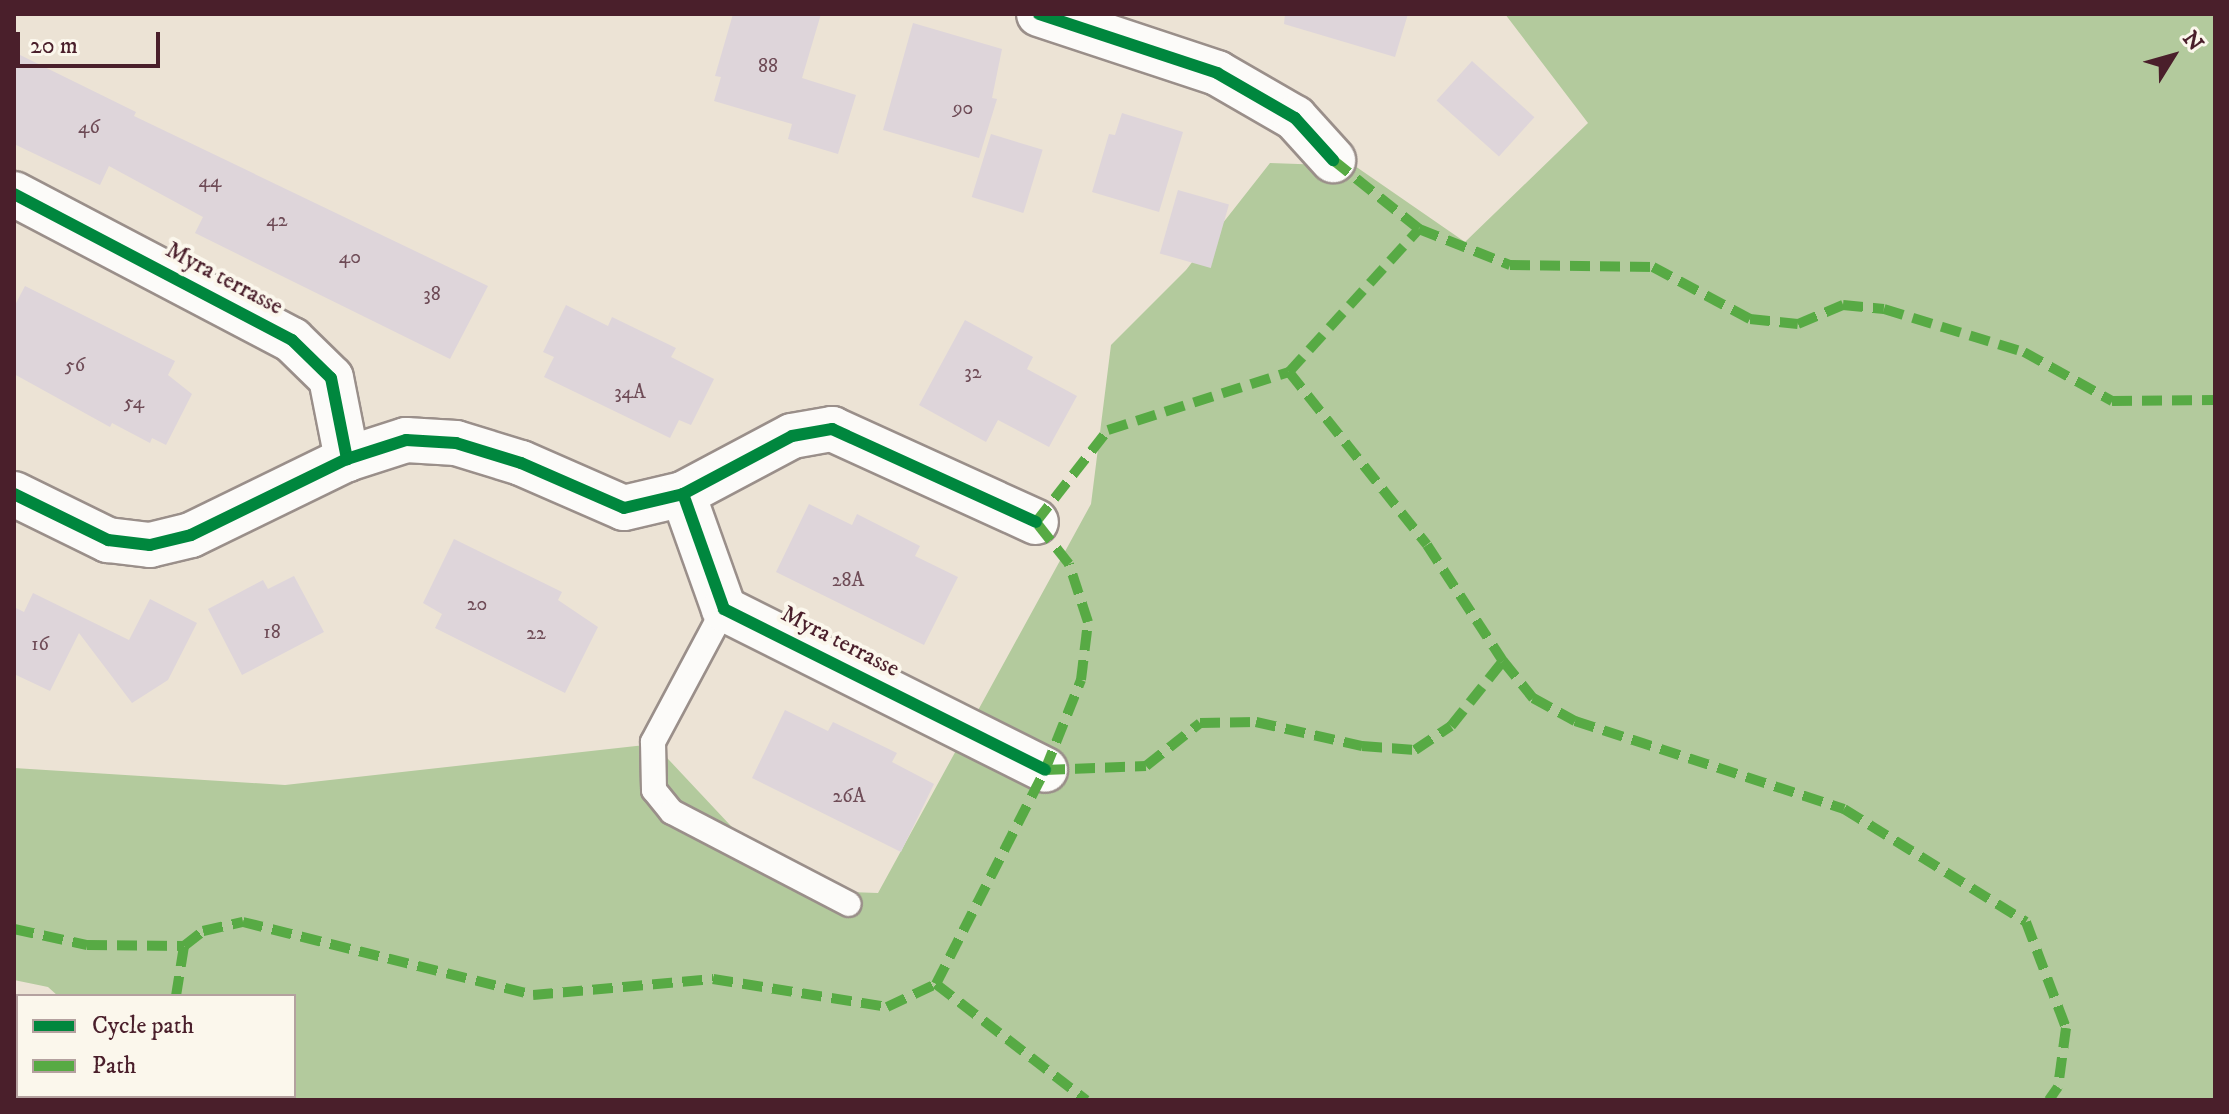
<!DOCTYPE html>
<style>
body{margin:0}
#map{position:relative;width:2229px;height:1114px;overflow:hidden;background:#ece3d5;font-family:"IM FELL DW Pica",serif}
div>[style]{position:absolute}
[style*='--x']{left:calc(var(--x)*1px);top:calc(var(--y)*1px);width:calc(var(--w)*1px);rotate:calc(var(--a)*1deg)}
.forest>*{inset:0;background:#b3ca9d}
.building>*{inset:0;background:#ded5da;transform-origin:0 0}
.roads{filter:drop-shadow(2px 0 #9a8f8a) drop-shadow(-2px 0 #9a8f8a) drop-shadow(0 2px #9a8f8a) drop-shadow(0 -2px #9a8f8a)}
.lane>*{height:24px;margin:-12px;padding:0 12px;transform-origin:12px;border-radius:12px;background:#fcfbf9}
.street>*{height:44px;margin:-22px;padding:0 22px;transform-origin:22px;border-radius:22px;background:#fcfbf9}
.quiet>*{height:10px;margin-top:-5px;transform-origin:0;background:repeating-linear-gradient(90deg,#57aa44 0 20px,transparent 0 30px)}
.cycleway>*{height:12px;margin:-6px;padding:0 6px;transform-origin:6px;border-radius:6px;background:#00873e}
span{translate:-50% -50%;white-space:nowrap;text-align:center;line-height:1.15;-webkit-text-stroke:8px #fbf7ec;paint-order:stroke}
.number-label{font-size:20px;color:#6f4c57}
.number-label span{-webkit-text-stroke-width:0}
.street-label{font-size:24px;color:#4a1f2b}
.frame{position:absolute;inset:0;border:16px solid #4a1f2b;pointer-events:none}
.legend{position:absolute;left:16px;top:994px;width:280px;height:104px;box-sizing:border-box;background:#fbf7ec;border:2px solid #b4a19f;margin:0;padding:10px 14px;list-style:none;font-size:24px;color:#4a1f2b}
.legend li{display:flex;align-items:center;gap:16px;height:40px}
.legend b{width:40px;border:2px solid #b4a19f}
.north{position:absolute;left:2133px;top:16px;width:80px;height:80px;-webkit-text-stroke:6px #fbf7ec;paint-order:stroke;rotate:53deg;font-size:22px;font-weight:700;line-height:32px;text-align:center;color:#4a1f2b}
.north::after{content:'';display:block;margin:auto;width:28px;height:36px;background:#4a1f2b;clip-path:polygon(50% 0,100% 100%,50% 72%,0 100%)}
.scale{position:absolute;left:16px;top:32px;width:144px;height:36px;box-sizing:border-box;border:4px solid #4a1f2b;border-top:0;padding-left:10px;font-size:24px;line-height:28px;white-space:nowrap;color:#4a1f2b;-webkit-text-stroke:6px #fbf7ec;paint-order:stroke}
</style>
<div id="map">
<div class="forest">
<i style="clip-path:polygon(1505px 14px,2215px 14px,2215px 1100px,167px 1100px,163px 1096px,294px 1096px,294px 996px,58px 996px,48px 987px,14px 980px,14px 768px,285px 785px,654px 744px,791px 890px,878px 893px,1091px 504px,1111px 345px,1186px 270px,1270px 163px,1355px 166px,1465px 242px,1588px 123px)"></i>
</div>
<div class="building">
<i style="clip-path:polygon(733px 14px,821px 14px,802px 78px,856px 95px,838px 154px,788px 139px,792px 124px,714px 101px,721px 77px,715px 76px)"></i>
<i style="clip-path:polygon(1285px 14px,1408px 14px,1395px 57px,1284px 24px)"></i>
<i style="clip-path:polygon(913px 23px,1002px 49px,992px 98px,997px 99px,979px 158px,883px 130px)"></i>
<i style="clip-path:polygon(14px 52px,136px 112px,134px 116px,488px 286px,450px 359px,195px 233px,203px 217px,109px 166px,100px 185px,14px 144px)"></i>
<i style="left:1472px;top:61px;width:84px;height:53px;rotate:42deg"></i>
<i style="clip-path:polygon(1122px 113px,1183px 132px,1159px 212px,1092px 192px,1109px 134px,1115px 135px)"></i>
<i style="left:991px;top:134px;width:54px;height:66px;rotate:17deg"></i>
<i style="left:1178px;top:190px;width:53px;height:66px;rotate:16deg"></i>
<i style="clip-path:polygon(25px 286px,175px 361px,168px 375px,192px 394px,166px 445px,152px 438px,150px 443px,112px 423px,110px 427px,14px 374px,14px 307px)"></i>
<i style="clip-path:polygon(566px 305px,608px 326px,612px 317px,676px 348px,671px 357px,714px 379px,691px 425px,679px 420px,670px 438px,544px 377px,554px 357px,543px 352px)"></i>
<i style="clip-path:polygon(965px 320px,1033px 357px,1027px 369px,1077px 396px,1049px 447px,998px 420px,986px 442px,919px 405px)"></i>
<i style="clip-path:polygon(809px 504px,852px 525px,857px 514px,920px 546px,915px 556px,958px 577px,924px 645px,776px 572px)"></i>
<i style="clip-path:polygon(454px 539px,562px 592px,558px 600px,598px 627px,565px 693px,435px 628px,442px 614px,423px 603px)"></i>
<i style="clip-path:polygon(294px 576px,324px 632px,242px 675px,208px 609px,263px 580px,268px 589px)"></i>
<i style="clip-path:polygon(33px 593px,129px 640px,150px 599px,197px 623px,168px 680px,132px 703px,79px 633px,50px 691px,14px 674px,14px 607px,24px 612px)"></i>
<i style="clip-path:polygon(785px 710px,828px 731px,833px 722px,897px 753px,892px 762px,934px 784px,901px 852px,752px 778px)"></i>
</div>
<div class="roads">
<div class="lane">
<i style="--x:724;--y:609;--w:151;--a:118.1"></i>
<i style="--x:653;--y:742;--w:48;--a:88.8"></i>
<i style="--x:654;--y:790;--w:28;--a:51"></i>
<i style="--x:672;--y:812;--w:199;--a:27.5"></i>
</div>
<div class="street">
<i style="--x:1039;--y:14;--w:188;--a:18.3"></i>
<i style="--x:1217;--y:73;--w:90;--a:30"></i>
<i style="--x:1295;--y:118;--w:57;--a:47.9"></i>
<i style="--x:14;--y:194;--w:314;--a:27.7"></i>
<i style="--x:292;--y:340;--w:54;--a:44.3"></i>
<i style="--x:331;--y:378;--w:83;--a:78.8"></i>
<i style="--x:14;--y:494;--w:105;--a:26.1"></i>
<i style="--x:108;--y:540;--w:42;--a:6.8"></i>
<i style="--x:150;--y:545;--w:42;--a:-13.7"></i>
<i style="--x:191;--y:535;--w:174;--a:-26"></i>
<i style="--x:347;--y:459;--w:62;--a:-17.9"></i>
<i style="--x:406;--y:440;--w:50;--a:3.4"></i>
<i style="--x:456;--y:443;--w:68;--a:17.1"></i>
<i style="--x:521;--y:463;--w:112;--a:23.6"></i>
<i style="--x:624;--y:508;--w:61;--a:-13.3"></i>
<i style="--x:683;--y:494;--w:123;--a:-28"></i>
<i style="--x:792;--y:436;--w:41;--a:-9.9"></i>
<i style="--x:832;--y:429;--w:224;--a:24.5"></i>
<i style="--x:683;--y:494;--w:122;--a:70.4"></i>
<i style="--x:724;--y:609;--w:359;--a:26.6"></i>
</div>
</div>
<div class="quiet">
<i style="--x:1333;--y:160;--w:110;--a:38.7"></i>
<i style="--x:1419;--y:229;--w:98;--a:21.6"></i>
<i style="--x:1510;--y:265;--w:143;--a:0.8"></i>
<i style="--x:1653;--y:267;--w:110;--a:28.2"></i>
<i style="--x:1750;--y:319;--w:48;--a:5.9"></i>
<i style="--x:1798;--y:324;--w:49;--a:-22.9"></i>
<i style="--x:1843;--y:305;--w:41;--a:5.6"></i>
<i style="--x:1884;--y:309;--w:146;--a:17.1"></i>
<i style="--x:2024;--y:352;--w:101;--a:29.1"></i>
<i style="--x:2112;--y:401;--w:103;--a:-0.6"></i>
<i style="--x:1289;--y:372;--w:221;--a:51.4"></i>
<i style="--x:1427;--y:545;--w:139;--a:56.8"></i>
<i style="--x:1503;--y:661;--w:48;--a:51"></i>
<i style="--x:1533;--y:698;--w:48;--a:28.7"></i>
<i style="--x:1575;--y:721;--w:283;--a:18.1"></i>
<i style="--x:1844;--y:809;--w:214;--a:31.8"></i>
<i style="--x:2026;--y:922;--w:113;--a:69.3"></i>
<i style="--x:2066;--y:1028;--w:60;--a:97.7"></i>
<i style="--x:2058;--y:1087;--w:16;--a:125"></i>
<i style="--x:1045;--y:770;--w:101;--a:-2.3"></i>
<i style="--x:1146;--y:766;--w:69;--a:-38.5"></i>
<i style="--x:1200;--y:723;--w:56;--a:-1"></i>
<i style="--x:1256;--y:722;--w:109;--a:12.8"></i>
<i style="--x:1362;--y:746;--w:53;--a:4.3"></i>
<i style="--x:1415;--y:750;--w:43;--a:-33.7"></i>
<i style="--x:1451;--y:726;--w:83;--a:-51.3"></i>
<i style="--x:14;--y:929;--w:75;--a:12.4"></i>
<i style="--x:87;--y:945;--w:97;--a:0.6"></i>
<i style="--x:184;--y:946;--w:24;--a:-38"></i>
<i style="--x:203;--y:931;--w:41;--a:-12.7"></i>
<i style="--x:243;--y:922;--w:299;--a:14.1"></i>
<i style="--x:533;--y:995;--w:181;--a:-5.1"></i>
<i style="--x:713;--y:979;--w:176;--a:9.1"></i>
<i style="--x:887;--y:1007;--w:54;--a:-25.1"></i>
<i style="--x:936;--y:984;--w:240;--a:-63"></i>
<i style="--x:1045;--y:770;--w:97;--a:-68.2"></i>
<i style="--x:1081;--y:680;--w:58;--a:-83.1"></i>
<i style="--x:1088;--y:622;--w:61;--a:-108.1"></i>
<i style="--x:1069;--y:564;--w:53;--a:-128.2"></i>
<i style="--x:1036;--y:522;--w:117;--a:-52"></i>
<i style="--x:1108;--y:430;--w:190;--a:-17.8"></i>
<i style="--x:1289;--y:372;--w:193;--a:-47.7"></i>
<i style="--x:936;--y:984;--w:190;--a:37.7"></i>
<i style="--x:176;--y:996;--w:51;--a:-80.9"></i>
<i style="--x:142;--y:1100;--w:4;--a:-63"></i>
</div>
<div class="cycleway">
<i style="--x:1039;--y:14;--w:188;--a:18.3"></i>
<i style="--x:1217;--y:73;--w:90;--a:30"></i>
<i style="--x:1295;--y:118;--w:57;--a:47.9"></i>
<i style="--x:14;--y:194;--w:314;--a:27.7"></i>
<i style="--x:292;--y:340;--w:54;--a:44.3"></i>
<i style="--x:331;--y:378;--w:83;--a:78.8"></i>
<i style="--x:14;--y:494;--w:105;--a:26.1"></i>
<i style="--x:108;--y:540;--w:42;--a:6.8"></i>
<i style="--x:150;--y:545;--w:42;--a:-13.7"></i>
<i style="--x:191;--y:535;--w:174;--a:-26"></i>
<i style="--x:347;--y:459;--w:62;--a:-17.9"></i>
<i style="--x:406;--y:440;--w:50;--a:3.4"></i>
<i style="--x:456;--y:443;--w:68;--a:17.1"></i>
<i style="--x:521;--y:463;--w:112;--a:23.6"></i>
<i style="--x:624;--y:508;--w:61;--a:-13.3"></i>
<i style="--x:683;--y:494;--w:123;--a:-28"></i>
<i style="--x:792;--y:436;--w:41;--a:-9.9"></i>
<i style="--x:832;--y:429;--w:224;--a:24.5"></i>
<i style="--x:683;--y:494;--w:122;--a:70.4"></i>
<i style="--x:724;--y:609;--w:359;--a:26.6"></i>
</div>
<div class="number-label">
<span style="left:768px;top:66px">88</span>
<span style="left:963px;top:108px">90</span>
<span style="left:89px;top:127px">46</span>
<span style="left:210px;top:181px">44</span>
<span style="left:277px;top:220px">42</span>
<span style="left:350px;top:257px">40</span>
<span style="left:432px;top:294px">38</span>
<span style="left:75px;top:365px">56</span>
<span style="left:973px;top:372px">32</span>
<span style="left:630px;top:392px">34A</span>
<span style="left:134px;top:402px">54</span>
<span style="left:848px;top:580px">28A</span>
<span style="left:477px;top:604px">20</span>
<span style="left:272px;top:632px">18</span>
<span style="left:536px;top:633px">22</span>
<span style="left:40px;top:644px">16</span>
<span style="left:849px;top:796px">26A</span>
</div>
<div class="street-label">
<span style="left:224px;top:279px;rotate:28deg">Myra terrasse</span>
<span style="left:840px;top:642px;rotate:27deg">Myra terrasse</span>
</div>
<div class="frame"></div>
<ul class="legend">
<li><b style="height:10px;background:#00873e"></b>Cycle path</li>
<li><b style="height:10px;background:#57aa44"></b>Path</li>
</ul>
<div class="north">N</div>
<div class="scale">20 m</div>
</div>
